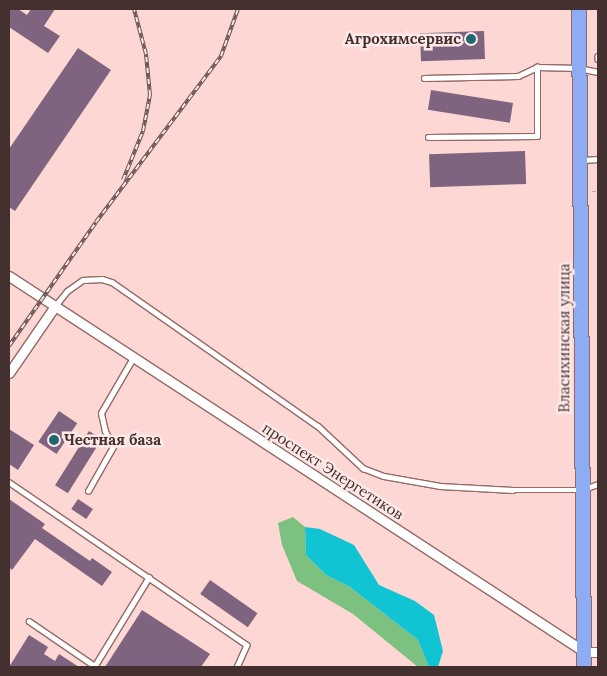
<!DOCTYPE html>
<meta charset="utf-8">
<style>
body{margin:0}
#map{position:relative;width:607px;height:676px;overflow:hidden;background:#fdd7d3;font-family:Lora,serif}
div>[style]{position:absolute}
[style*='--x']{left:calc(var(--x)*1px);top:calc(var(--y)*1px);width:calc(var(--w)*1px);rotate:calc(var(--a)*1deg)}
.green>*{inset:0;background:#7dc180}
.water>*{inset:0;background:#11c4d4}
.building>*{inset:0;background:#7f6480;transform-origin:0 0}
.path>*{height:1px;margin-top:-0.5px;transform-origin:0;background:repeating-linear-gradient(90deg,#c5a5a2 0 4px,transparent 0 8px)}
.roads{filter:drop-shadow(1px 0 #936a66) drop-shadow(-1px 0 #936a66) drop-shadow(0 1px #936a66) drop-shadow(0 -1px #936a66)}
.service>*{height:4.5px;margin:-2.25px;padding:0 2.25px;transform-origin:2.25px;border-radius:2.25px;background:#fff}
.minor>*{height:9px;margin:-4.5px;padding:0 4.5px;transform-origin:4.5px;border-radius:4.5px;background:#fff}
.trunk>*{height:14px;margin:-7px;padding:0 7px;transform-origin:7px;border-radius:7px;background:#8eacf4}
.rail>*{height:4px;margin-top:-2px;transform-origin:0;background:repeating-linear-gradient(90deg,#fde9e7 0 5.5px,#6c5554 0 11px);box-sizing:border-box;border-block:1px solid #6c5554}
.dots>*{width:14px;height:14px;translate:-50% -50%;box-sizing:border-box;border:2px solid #fde9e7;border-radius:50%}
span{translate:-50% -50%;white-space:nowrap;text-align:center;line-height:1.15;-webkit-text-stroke:5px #fde9e7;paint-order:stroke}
.poi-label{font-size:15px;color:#43302f;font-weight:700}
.right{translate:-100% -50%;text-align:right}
.left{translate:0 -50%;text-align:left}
.street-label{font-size:15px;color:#43302f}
.frame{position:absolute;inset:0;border:10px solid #43302f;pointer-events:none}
</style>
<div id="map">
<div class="green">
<i style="clip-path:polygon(293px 517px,305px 527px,306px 555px,326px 575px,350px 587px,418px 640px,429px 667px,418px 667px,353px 614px,297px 581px,282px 545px,278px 523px)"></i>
</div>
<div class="water">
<i style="clip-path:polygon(305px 527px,320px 529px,354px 545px,379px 585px,415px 601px,434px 615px,443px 651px,438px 667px,429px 667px,418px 640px,350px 587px,326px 575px,306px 555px)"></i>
</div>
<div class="building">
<i style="clip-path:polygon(9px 9px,18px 9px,27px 15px,31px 9px,55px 9px,44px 26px,60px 36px,48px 53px,9px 27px)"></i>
<i style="left:484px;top:31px;width:28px;height:64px;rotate:88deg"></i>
<i style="clip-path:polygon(78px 48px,111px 70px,15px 211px,9px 207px,9px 149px)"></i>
<i style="left:513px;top:103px;width:20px;height:83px;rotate:99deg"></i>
<i style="left:525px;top:151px;width:33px;height:96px;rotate:88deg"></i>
<i style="left:59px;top:411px;width:22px;height:37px;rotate:34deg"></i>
<i style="clip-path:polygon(9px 429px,34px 445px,18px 470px,9px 464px)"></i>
<i style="left:89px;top:431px;width:15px;height:64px;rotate:32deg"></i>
<i style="clip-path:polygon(9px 499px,45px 524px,42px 528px,90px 561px,92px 558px,112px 572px,102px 586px,35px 539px,12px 570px,9px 567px)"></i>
<i style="left:78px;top:499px;width:18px;height:12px;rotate:34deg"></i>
<i style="left:210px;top:580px;width:58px;height:17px;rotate:35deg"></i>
<i style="clip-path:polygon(142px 610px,210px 654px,201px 667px,105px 667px)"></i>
<i style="clip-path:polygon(29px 635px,48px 647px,44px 654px,55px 661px,59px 654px,79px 667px,9px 667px)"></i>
</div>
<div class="path">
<i style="--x:592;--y:191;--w:6;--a:0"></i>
</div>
<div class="roads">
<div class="service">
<i style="--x:598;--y:56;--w:3;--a:90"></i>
<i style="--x:424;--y:78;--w:94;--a:-1.2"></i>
<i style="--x:518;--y:76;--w:21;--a:-25"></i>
<i style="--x:537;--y:67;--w:42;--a:1.4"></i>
<i style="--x:579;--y:68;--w:19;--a:12"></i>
<i style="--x:428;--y:137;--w:109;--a:-0.5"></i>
<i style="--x:537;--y:136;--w:69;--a:-90"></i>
<i style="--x:583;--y:160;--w:15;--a:-4"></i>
<i style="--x:55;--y:306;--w:19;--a:-51"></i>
<i style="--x:67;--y:291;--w:19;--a:-35"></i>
<i style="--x:83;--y:280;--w:19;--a:-3"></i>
<i style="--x:102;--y:279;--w:10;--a:17"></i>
<i style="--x:112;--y:282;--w:251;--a:35"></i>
<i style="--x:318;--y:426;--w:62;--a:43"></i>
<i style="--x:363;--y:468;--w:22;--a:21"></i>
<i style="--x:384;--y:476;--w:57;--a:10.1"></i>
<i style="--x:440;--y:486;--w:73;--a:3.1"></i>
<i style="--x:513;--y:490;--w:69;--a:0"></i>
<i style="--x:582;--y:490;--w:17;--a:-21"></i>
<i style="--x:9;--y:482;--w:288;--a:34.4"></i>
<i style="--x:247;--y:645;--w:24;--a:114"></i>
<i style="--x:88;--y:491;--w:51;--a:-60.4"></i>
<i style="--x:113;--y:447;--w:18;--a:-117"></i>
<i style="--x:105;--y:431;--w:18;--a:-103"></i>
<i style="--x:101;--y:413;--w:64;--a:-59.8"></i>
<i style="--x:29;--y:621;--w:80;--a:34.3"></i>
<i style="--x:94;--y:667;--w:105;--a:-58.6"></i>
</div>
<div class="minor">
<i style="--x:9;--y:276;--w:688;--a:33.14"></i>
<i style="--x:585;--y:652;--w:13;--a:0"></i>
<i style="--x:9;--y:373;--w:81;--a:-55.5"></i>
</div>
<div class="trunk">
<i style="--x:579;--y:9;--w:658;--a:89.56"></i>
</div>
</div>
<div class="rail">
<i style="--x:123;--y:180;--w:53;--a:-67.8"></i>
<i style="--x:143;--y:131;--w:37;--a:-79"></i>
<i style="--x:150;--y:95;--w:41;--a:-95.6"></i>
<i style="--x:146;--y:54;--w:47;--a:-104.9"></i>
<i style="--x:9;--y:346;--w:151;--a:-54.9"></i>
<i style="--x:96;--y:222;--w:208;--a:-53"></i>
<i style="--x:221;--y:56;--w:50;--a:-70.1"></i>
</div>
<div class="dots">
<i style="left:471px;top:39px;background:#1e6971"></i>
<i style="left:54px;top:440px;background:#1e6971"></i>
</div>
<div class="poi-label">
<span class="right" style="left:461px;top:39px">Агрохимсервис</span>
<span class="left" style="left:64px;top:440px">Честная база</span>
</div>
<div class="street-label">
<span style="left:564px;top:338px;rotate:-90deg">Власихинская улица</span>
<span style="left:333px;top:471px;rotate:33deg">проспект Энергетиков</span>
</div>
<div class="frame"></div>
</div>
